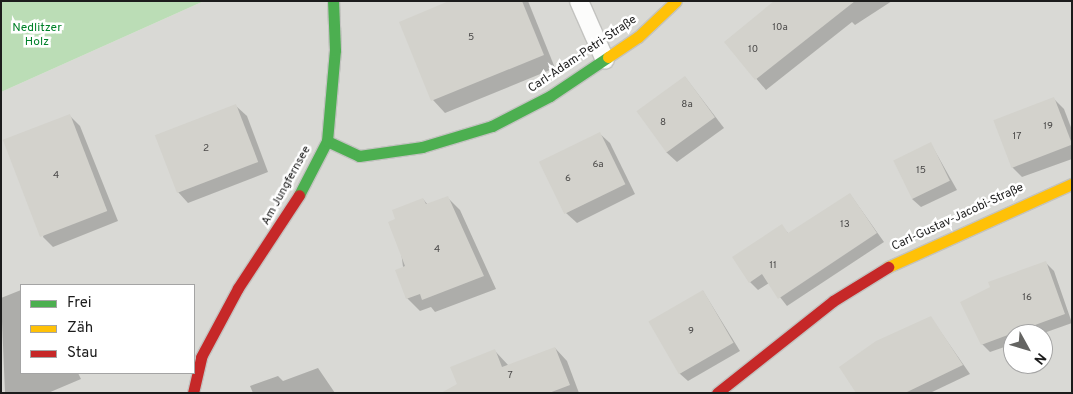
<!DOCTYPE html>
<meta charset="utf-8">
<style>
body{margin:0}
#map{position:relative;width:1073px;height:394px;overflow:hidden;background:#eaeae4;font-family:Overpass,sans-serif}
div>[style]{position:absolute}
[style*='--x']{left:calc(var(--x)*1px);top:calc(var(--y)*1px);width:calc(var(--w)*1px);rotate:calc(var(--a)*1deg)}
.residential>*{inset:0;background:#d9d9d5}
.forest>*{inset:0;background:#bbddb6}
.shadow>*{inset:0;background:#0003}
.building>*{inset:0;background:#d3d2cc;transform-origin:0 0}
.roads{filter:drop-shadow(1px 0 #c3c3c0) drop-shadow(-1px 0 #c3c3c0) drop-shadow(0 1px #c3c3c0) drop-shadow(0 -1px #c3c3c0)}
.lane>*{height:18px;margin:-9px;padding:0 9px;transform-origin:9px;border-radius:9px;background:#fcfcfb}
.fast>*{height:11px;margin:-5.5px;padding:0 5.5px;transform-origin:5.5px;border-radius:5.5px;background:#4caf50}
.slow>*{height:11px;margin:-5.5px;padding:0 5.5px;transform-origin:5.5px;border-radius:5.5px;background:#ffc107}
.jam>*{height:11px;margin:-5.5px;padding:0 5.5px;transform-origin:5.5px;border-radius:5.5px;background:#c62828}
span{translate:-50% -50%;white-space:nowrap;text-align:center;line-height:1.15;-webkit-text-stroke:5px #fff;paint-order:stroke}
.number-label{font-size:10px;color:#4b4a49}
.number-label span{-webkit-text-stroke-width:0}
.park-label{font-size:12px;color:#01822a}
.street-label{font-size:12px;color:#1c1c1c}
.frame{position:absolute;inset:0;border:2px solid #1c1c1c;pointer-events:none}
.legend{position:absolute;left:20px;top:284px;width:175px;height:90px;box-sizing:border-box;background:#fff;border:1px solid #a4a4a4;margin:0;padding:6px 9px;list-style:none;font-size:15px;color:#1c1c1c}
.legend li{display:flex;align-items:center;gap:10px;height:25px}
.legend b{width:25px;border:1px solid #a4a4a4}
.north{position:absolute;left:1003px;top:324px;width:50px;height:50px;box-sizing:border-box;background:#fff;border:1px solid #a4a4a4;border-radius:50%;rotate:129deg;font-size:14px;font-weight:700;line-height:20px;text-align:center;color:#1c1c1c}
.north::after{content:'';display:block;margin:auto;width:18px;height:22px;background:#646462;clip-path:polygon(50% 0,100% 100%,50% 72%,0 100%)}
</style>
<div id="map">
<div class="residential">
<i style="clip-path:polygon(evenodd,204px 1px,1072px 1px,1072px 393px,1px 393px,1px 92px,204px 1px,21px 285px,194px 285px,194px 373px,21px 373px,21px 285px,204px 1px,1013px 334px,1043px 334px,1043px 364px,1013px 364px,1013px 334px)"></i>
</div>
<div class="forest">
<i style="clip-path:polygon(1px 1px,204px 1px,1px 92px)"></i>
</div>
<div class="shadow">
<i style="clip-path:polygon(453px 1px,528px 1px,555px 68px,445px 113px,433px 100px)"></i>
<i style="clip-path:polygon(776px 1px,892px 1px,855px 25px,852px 22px,766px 90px,725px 42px)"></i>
<i style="clip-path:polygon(685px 77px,724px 128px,677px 162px,666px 152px)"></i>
<i style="clip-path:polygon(1054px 99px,1064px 109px,1072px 130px,1072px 159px,1022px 177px,1011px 166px)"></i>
<i style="clip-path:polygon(236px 106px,247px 116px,268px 172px,188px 203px,178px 192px)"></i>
<i style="clip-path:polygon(70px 116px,80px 126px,118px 221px,53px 247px,43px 237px)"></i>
<i style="clip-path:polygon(599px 133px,610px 143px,635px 194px,577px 223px,566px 213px)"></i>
<i style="clip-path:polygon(931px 144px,957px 190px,921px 207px,912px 199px)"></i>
<i style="clip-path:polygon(850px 194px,884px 242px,787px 306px,769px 283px,758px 290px,750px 282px,781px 226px,789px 234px)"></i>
<i style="clip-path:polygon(447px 197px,460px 210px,496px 289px,435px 312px,431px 307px,420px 311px,407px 298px,397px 220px,423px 199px,428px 205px)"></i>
<i style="clip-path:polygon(1046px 263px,1054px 271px,1072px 323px,1041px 334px,1013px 334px,1013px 344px,990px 352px,982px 344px)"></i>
<i style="clip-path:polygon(21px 290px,21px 373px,78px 373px,81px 379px,48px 393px,5px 393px,1px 298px)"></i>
<i style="clip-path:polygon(703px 291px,740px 351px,688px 381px,679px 373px)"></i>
<i style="clip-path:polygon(931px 318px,970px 374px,930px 393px,857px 393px)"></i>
<i style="clip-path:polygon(555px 348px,567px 361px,579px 393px,461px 393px,495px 351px,509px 366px)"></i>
<i style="clip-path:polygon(318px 368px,335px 393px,253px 393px,250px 386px,278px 376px,283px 381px)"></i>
</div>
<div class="building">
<i style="clip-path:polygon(449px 1px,522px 1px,544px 55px,431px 101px,399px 22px)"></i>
<i style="clip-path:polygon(774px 1px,855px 1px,755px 80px,724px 42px)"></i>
<i style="left:685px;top:76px;width:51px;height:60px;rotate:54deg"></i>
<i style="left:1054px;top:97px;width:51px;height:65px;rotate:69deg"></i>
<i style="left:236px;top:104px;width:62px;height:87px;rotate:69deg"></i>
<i style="left:70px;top:114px;width:104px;height:72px;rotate:69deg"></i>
<i style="left:600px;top:132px;width:58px;height:68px;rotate:64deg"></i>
<i style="left:931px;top:142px;width:43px;height:42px;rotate:64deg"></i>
<i style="clip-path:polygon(850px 193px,877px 233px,778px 299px,762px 274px,749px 283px,732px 257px,782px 224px,788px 233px)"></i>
<i style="clip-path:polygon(448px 196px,484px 276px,422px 300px,420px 294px,406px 299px,395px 270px,405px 266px,388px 222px,395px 219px,392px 210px,423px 198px,426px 204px)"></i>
<i style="clip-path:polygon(1046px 261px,1065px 314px,981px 345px,960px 302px,990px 287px,988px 282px)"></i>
<i style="left:703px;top:290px;width:61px;height:63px;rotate:60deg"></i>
<i style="clip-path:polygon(931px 316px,963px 365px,905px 393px,856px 393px,839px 367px,876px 341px)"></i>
<i style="clip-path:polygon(555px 347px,570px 385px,549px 393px,441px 393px,457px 384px,450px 367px,495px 349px,502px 367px)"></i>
</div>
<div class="roads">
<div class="lane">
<i style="--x:579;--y:1;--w:64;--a:66.2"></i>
</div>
<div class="fast">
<i style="--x:327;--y:141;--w:35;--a:25"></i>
<i style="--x:359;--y:156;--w:64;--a:-8.1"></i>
<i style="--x:422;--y:147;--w:73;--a:-16.7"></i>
<i style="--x:492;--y:126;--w:65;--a:-27.3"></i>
<i style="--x:550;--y:96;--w:70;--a:-33.9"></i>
<i style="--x:299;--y:195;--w:61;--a:-62.6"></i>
<i style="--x:327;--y:141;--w:91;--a:-85"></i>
<i style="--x:335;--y:50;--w:49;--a:-92.3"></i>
</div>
<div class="slow">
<i style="--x:608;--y:57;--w:36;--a:-34"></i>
<i style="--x:638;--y:37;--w:52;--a:-43.5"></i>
<i style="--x:888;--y:267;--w:202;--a:-24.3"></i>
</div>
<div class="jam">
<i style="--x:193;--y:393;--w:37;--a:-77"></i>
<i style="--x:201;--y:357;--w:78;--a:-61.8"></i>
<i style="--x:238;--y:288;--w:111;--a:-56.7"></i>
<i style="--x:717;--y:393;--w:148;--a:-38.4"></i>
<i style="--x:833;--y:301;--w:65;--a:-31.7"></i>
</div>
</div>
<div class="number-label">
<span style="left:780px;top:28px">10a</span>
<span style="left:471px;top:38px">5</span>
<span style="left:753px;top:50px">10</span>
<span style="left:687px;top:105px">8a</span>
<span style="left:663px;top:123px">8</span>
<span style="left:1048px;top:127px">19</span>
<span style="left:1017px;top:137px">17</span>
<span style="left:206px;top:149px">2</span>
<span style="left:598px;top:165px">6a</span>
<span style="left:921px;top:171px">15</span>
<span style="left:56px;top:176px">4</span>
<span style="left:568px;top:179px">6</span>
<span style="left:845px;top:225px">13</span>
<span style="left:437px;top:250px">4</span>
<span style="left:773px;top:266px">11</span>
<span style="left:1027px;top:298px">16</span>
<span style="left:691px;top:332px">9</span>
<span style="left:510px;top:376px">7</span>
</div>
<div class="park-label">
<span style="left:37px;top:36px">Nedlitzer<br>Holz</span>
</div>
<div class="street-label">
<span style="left:583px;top:55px;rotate:-34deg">Carl-Adam-Petri-Straße</span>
<span style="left:287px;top:186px;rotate:-61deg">Am Jungfernsee</span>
<span style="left:958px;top:218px;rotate:-25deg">Carl-Gustav-Jacobi-Straße</span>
</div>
<div class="frame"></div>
<ul class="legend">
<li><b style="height:6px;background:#4caf50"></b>Frei</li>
<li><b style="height:6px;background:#ffc107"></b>Zäh</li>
<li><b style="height:6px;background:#c62828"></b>Stau</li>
</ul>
<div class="north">N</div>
</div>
